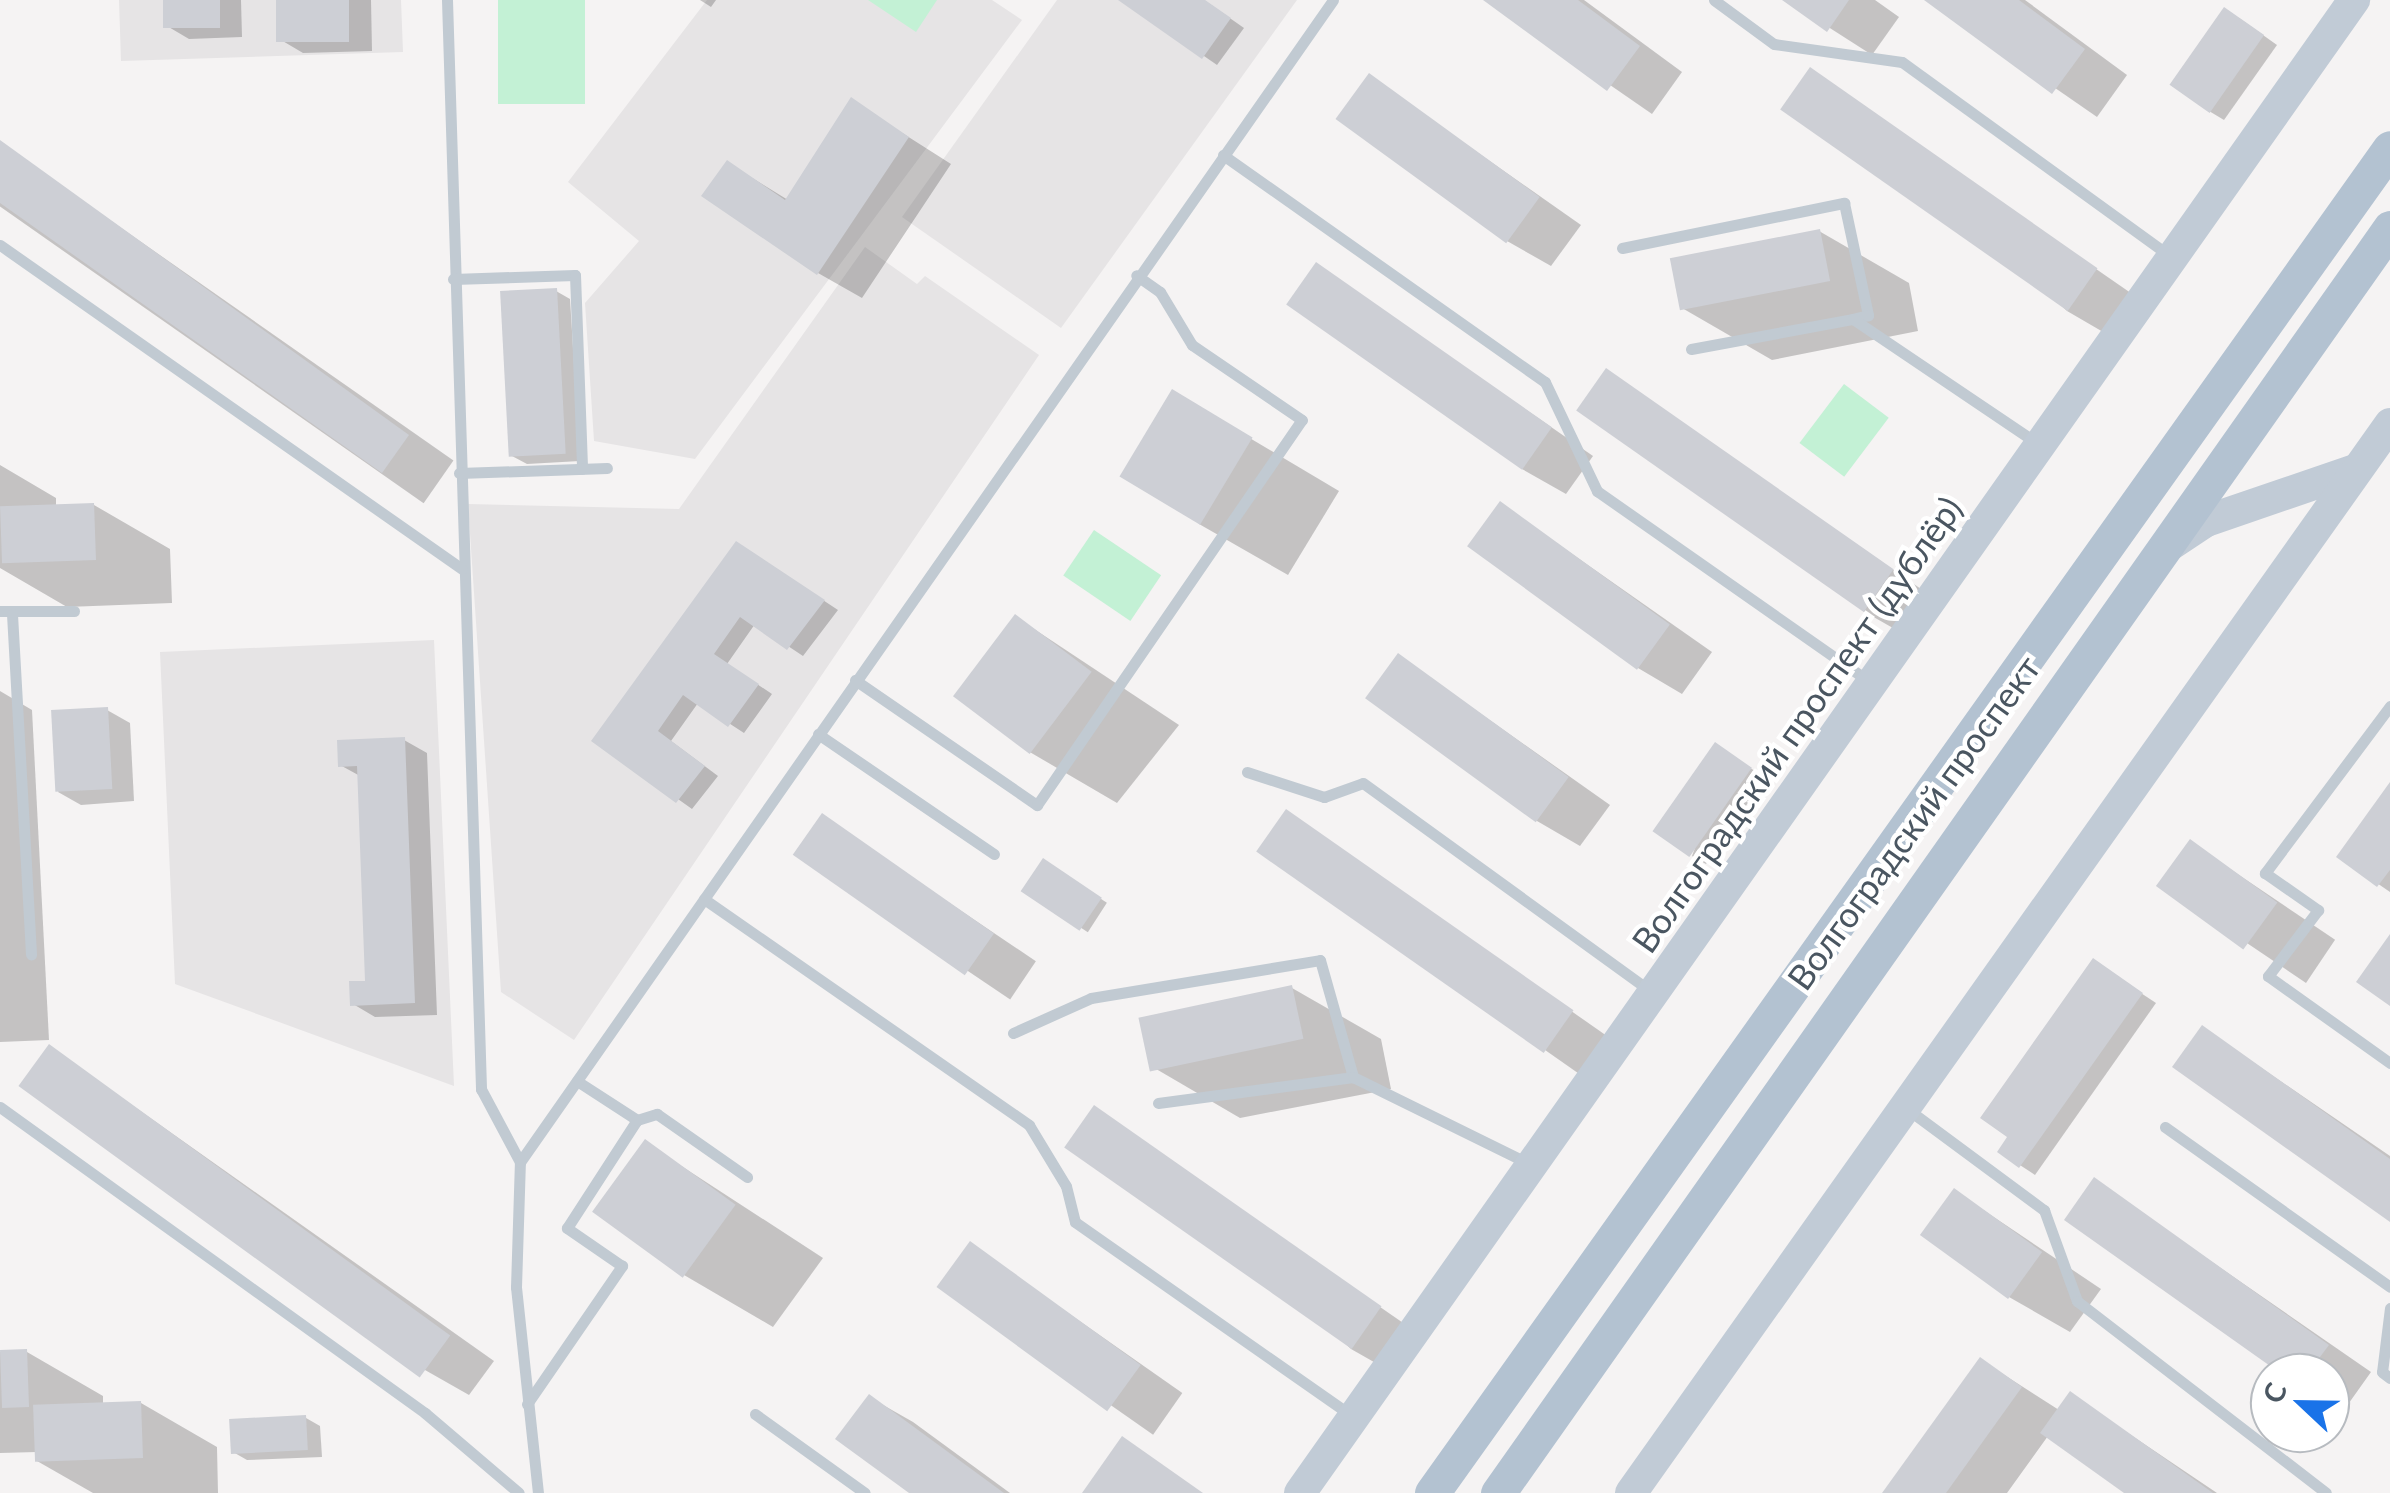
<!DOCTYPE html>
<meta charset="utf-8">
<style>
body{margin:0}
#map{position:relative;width:2390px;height:1493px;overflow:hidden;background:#f5f3f3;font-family:Lato,sans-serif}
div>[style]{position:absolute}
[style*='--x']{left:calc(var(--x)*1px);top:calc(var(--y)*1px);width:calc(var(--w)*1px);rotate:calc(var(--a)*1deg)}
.education>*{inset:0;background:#e6e4e5}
.green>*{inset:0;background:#c3f1d5;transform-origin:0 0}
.shadow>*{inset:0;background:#0003;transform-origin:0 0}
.building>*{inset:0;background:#cdcfd5;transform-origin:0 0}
.lane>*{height:11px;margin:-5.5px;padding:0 5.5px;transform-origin:5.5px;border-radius:5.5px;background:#c1cad2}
.secondary>*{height:32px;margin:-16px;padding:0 16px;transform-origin:16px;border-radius:16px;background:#c1cbd6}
.primary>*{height:35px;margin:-17.5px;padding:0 17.5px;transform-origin:17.5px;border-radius:17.5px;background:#b3c2d1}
span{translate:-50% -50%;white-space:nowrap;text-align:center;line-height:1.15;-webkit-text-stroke:9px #fff;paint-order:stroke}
.street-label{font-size:35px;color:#4a5661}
.north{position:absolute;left:2250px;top:1353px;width:100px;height:100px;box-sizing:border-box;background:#fff;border:2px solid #b7bbc0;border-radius:50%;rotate:292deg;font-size:28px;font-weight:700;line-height:40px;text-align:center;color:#4a5661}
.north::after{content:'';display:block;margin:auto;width:35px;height:45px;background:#1a73e8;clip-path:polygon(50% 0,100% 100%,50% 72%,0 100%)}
</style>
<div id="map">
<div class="education">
<i style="clip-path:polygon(119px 0,401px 0,403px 52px,121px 61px)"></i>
<i style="clip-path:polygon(707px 0,992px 0,1022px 20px,695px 459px,594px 441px,585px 303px,639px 241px,568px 182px)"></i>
<i style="clip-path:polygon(1057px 0,1297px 0,1061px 328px,902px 217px)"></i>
<i style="clip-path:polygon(865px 247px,917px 284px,925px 276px,1039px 355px,574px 1040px,501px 992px,468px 504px,679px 509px)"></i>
<i style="clip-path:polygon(434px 640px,454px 1086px,175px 984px,160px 652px)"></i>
</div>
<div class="green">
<i style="left:498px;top:0;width:87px;height:104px"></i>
<i style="clip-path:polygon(868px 0,937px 0,916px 32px)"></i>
<i style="left:1844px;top:384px;width:56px;height:74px;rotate:37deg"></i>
<i style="left:1094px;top:530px;width:81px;height:55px;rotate:34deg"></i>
</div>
<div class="shadow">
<i style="clip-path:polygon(166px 0,241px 0,242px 37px,189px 39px,167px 26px)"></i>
<i style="clip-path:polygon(279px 0,371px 0,372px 51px,303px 53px,281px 40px)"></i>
<i style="clip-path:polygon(700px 0,716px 0,711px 7px)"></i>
<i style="clip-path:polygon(1123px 0,1204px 0,1244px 28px,1217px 65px)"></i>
<i style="clip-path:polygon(1487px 0,1584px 0,1682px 72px,1652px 114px)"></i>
<i style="clip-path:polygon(1786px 0,1875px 0,1899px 17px,1872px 55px)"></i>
<i style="clip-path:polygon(1928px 0,2025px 0,2127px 75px,2097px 117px)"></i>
<i style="clip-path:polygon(2239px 18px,2277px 45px,2224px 120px,2209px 111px)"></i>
<i style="clip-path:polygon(1810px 71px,2138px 298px,2110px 336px,2067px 311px)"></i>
<i style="clip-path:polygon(1370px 77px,1581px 225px,1551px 266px,1507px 241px)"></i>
<i style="clip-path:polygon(852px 101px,951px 164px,862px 298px,818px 273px,728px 163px,788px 200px)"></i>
<i style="left:7px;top:148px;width:545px;height:52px;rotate:35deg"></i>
<i style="clip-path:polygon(1819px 231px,1909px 283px,1918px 331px,1772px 360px,1682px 308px)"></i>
<i style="clip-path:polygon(1317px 265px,1593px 456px,1566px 494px,1522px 469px)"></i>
<i style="clip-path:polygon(556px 291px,570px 299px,580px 461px,527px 464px,512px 456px)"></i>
<i style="clip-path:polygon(1607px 371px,1934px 598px,1907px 636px,1863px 611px)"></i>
<i style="clip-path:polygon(1172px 392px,1339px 491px,1288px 575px,1199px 524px)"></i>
<i style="clip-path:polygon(0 465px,56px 498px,56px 507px,94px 505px,170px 549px,172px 603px,67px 607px,0 568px)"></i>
<i style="clip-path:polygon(1501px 504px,1712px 652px,1682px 694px,1638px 668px)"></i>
<i style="clip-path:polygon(752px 553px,838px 610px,803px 656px,755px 624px,727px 664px,772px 694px,744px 733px,698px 703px,671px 741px,718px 776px,692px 809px,595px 740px)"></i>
<i style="clip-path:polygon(1016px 617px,1179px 725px,1117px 803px,1028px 751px)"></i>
<i style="clip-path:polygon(1399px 656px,1610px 805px,1580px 846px,1537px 821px)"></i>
<i style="clip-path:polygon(0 691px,32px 710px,49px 1040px,0 1042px)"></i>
<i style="clip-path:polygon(107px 710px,130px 723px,134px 801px,81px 805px,58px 792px)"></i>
<i style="clip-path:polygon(404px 740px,427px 753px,437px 1015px,375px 1017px,353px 1004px,368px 983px,360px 776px,340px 765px)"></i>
<i style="clip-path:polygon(1730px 754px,1765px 778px,1706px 864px,1692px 856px)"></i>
<i style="clip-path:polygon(2390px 786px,2390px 892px,2339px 857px)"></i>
<i style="left:1287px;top:812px;width:398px;height:47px;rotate:35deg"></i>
<i style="left:822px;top:817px;width:258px;height:46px;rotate:34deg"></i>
<i style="left:2190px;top:842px;width:175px;height:52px;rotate:34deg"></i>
<i style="left:1044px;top:862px;width:75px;height:35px;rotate:33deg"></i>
<i style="clip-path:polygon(2106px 970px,2156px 1003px,2035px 1175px,2000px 1152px)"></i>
<i style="clip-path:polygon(1292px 988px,1381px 1039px,1391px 1089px,1240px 1118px,1151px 1066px)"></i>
<i style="clip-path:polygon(2203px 1028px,2390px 1156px,2390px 1219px)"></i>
<i style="clip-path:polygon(50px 1047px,494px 1361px,469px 1395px,425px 1370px)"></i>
<i style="clip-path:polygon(1094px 1109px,1422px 1336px,1395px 1374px,1351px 1349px)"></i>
<i style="clip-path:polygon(646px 1143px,823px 1258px,773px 1327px,684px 1275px)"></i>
<i style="clip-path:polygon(2095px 1181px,2371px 1372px,2344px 1410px,2330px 1402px,2330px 1373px,2284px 1373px)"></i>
<i style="clip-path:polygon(1955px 1191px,2101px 1289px,2070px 1332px,2009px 1297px)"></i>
<i style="left:971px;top:1245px;width:258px;height:51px;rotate:35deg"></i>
<i style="clip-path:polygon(0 1352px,27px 1352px,103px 1396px,103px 1405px,141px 1403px,217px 1447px,218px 1493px,93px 1493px,37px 1461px,37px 1452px,0 1453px)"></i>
<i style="clip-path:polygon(1981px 1360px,2059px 1410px,2070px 1394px,2217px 1493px,2128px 1493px,2048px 1436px,2007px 1493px,1885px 1493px)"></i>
<i style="clip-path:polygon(869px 1397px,913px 1422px,1010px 1493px,913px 1493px)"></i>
<i style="clip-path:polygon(306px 1418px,320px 1426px,322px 1457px,247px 1460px,233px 1452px)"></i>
</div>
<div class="building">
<i style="left:163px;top:0;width:57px;height:28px"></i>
<i style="left:276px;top:0;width:73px;height:42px"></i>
<i style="clip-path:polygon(1118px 0,1205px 0,1231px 18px,1202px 59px)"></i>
<i style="clip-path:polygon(1483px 0,1578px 0,1640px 46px,1607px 91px)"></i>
<i style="clip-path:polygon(1782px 0,1849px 0,1827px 32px)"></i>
<i style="clip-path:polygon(1924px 0,2019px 0,2085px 49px,2052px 94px)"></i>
<i style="left:2224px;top:7px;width:49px;height:95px;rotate:35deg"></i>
<i style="left:1810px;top:67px;width:351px;height:52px;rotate:35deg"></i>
<i style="left:1369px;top:73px;width:211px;height:57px;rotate:36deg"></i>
<i style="clip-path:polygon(851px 97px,909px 137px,817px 275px,701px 196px,727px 160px,785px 200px)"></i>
<i style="clip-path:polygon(0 140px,409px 435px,382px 473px,0 203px)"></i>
<i style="left:1820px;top:229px;width:53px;height:153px;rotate:79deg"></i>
<i style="left:1316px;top:262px;width:288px;height:52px;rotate:35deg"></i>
<i style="left:557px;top:288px;width:166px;height:57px;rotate:87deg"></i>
<i style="left:1606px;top:368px;width:351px;height:52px;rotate:35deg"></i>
<i style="left:1172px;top:389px;width:94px;height:102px;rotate:31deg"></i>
<i style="left:1500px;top:501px;width:210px;height:56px;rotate:36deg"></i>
<i style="left:94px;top:503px;width:57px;height:94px;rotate:88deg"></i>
<i style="clip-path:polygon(736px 541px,825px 600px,787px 650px,740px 617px,714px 654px,759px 684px,728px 727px,683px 695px,658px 731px,705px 766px,676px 803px,591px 741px)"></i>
<i style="left:1015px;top:614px;width:96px;height:103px;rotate:37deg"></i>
<i style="left:1398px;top:653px;width:211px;height:56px;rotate:36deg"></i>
<i style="left:108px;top:707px;width:82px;height:57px;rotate:87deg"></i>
<i style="clip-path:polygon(405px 737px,415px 1003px,350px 1006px,349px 981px,365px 981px,357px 766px,338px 767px,337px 740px)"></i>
<i style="left:1715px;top:742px;width:45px;height:109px;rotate:35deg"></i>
<i style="clip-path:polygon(2390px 782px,2390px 870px,2377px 887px,2336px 857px)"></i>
<i style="left:1286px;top:809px;width:351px;height:52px;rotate:35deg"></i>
<i style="left:822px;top:813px;width:210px;height:51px;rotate:35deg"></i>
<i style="left:2190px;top:839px;width:108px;height:58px;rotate:36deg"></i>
<i style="left:1043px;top:858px;width:71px;height:40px;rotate:34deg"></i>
<i style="clip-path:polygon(2390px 934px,2390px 1006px,2356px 982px)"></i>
<i style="clip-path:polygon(2093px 958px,2143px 993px,2019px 1168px,1997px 1152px,2007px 1137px,1980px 1118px)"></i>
<i style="left:1292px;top:985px;width:55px;height:157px;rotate:78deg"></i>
<i style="clip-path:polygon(2202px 1025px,2390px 1159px,2390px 1222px,2172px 1067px)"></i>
<i style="left:49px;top:1044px;width:496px;height:52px;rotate:36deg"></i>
<i style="left:1094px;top:1105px;width:351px;height:52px;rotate:35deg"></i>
<i style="left:645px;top:1139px;width:112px;height:90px;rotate:36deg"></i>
<i style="clip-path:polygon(2094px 1177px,2329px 1345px,2308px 1373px,2280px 1373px,2064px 1220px)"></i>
<i style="left:1954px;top:1188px;width:109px;height:58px;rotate:36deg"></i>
<i style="left:970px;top:1241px;width:211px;height:57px;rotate:36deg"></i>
<i style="left:27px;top:1349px;width:58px;height:27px;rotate:88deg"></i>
<i style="clip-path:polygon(1980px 1357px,2022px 1387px,1946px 1493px,1882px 1493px)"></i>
<i style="clip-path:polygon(2070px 1391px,2213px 1493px,2124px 1493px,2040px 1433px)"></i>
<i style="clip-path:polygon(869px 1394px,1004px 1493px,909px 1493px,835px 1439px)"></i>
<i style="left:141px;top:1401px;width:57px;height:108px;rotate:88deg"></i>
<i style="left:306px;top:1415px;width:35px;height:77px;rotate:87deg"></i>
<i style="clip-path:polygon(1122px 1436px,1203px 1493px,1082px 1493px)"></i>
</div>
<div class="lane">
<i style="--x:447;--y:0;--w:1090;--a:88.21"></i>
<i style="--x:481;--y:1089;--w:83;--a:61.9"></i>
<i style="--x:1714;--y:0;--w:74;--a:36.3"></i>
<i style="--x:1774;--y:44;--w:129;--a:8"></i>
<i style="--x:1902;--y:62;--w:331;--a:35.9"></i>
<i style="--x:1223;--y:155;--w:394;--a:35.2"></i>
<i style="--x:1545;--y:382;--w:121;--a:64.5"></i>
<i style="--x:1597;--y:491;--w:331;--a:35"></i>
<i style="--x:0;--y:245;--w:564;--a:35.04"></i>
<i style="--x:1622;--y:248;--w:227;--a:-11.5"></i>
<i style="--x:1844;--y:203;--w:115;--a:77.9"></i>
<i style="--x:1868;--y:315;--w:16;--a:165"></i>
<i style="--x:453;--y:279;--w:122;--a:-1.9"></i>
<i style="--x:575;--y:275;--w:194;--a:87.9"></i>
<i style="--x:1691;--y:349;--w:165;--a:-10.5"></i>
<i style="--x:1853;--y:319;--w:223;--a:34"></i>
<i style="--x:459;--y:473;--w:148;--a:-1.9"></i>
<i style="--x:0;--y:611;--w:74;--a:0"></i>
<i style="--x:12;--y:614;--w:341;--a:86.8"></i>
<i style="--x:855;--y:680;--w:221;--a:34.5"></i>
<i style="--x:1037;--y:805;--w:467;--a:-55.5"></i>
<i style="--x:1302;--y:420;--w:133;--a:-145.7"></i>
<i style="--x:1192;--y:345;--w:62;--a:-121.1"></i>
<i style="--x:1160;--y:292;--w:29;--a:-145"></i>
<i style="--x:2390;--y:706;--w:209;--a:126.8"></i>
<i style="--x:2265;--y:873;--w:65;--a:34.9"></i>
<i style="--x:2318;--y:910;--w:83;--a:127.1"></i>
<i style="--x:2268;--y:976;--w:150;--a:35.5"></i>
<i style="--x:818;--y:734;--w:213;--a:34.3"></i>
<i style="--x:1247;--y:772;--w:81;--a:18"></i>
<i style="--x:1324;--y:797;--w:41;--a:-19.7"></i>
<i style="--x:1363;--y:783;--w:357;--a:35.9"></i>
<i style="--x:704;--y:899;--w:396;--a:34.8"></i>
<i style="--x:1029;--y:1125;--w:71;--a:58.8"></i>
<i style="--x:1066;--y:1186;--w:37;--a:76"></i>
<i style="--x:1075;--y:1222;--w:337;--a:35"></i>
<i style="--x:1013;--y:1033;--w:85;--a:-24.2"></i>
<i style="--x:1091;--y:998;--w:232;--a:-9.4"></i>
<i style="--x:1320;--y:960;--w:122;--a:74.2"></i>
<i style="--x:577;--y:1081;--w:72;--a:33"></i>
<i style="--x:1158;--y:1103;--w:197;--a:-7.6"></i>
<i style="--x:1353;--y:1077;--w:195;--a:26.2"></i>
<i style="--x:0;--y:1107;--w:524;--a:35.75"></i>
<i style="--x:425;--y:1413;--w:123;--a:40.4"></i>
<i style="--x:1906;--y:1108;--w:172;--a:36.5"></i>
<i style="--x:2044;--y:1210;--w:97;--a:70.1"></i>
<i style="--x:2077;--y:1301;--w:314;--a:37.6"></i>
<i style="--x:2165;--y:1127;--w:276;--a:35.4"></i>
<i style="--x:2390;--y:1308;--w:64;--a:97.1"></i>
<i style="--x:2382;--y:1372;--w:10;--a:37"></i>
<i style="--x:527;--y:1404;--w:168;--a:-55.5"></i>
<i style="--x:622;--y:1266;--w:67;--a:-145.4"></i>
<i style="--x:567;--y:1228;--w:129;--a:-57.1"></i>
<i style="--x:637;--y:1120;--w:21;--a:-17"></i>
<i style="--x:657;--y:1114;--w:110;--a:35"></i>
<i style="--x:755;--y:1414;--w:135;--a:35.7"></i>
<i style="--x:538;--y:1493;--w:207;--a:-96.1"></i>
<i style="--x:516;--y:1287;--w:125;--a:-88.2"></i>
<i style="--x:520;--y:1162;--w:1418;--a:-55.02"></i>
</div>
<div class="secondary">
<i style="--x:2170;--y:545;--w:43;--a:-33.7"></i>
<i style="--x:2206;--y:521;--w:157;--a:-18.9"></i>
<i style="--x:1300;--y:1493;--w:1828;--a:-54.78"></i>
<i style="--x:1631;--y:1493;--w:1311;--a:-54.62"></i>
</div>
<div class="primary">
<i style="--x:1432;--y:1493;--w:1651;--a:-54.54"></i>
<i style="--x:1498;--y:1493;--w:1548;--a:-54.81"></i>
</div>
<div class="street-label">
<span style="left:1796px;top:724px;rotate:-55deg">Волгоградский проспект (дублёр)</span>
<span style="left:1913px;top:822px;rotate:-54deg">Волгоградский проспект</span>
</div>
<div class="north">С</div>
</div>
